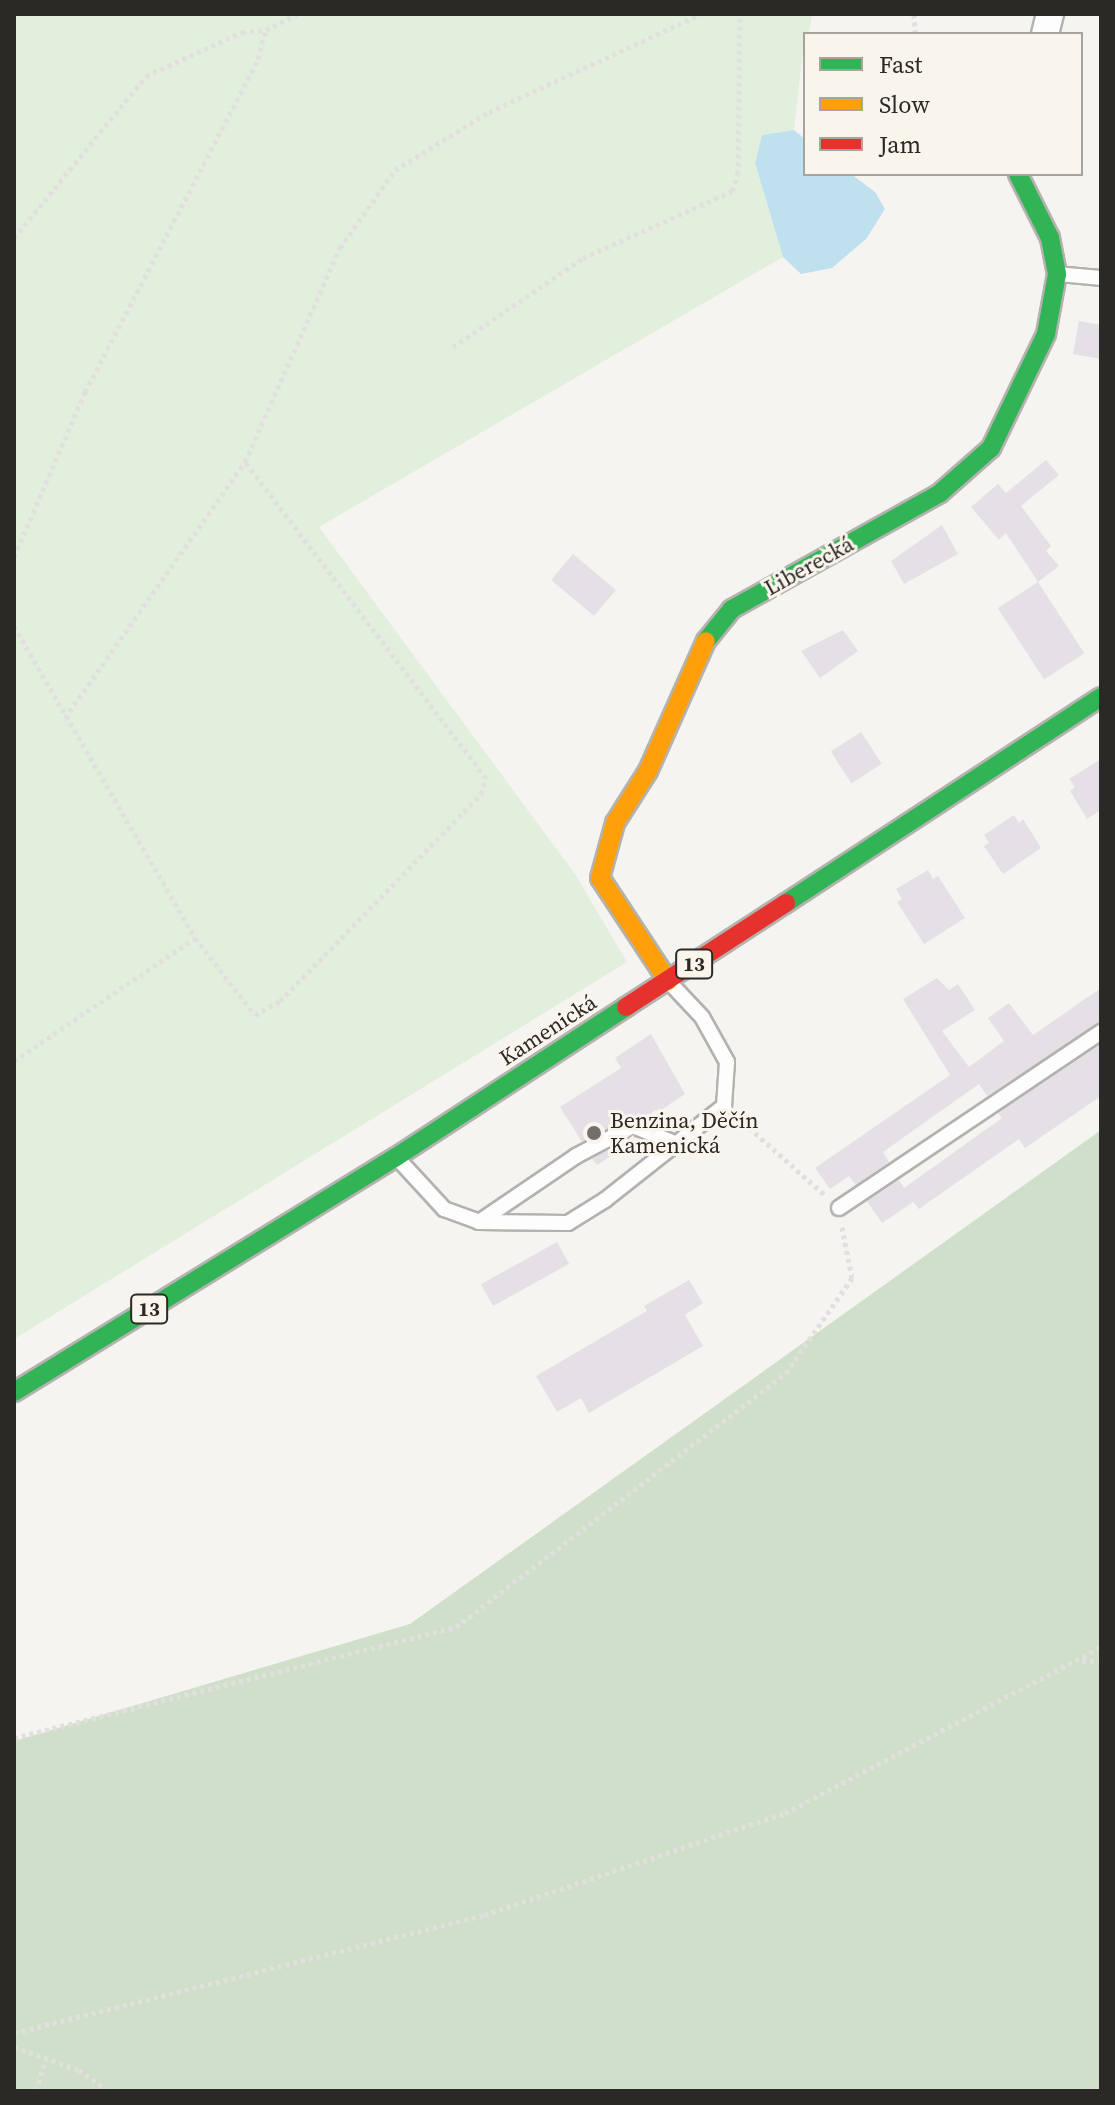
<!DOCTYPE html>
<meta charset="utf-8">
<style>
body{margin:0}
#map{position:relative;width:1115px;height:2105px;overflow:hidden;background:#f6f4f0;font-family:"Source Serif 4",serif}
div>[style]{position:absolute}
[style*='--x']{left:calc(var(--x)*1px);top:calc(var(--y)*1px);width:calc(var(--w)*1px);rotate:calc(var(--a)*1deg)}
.green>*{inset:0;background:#e2efdd}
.forest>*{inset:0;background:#cfdfca}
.water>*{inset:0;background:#bfe0ef}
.building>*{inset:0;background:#e5e0e5;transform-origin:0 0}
.path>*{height:5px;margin-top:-2.5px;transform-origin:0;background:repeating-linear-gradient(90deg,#e2e0df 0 4px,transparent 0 8px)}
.roads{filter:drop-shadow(2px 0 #b4b2af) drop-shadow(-2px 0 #b4b2af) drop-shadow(0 2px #b4b2af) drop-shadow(0 -2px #b4b2af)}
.lane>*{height:14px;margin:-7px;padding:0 7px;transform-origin:7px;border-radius:7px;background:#fefdfd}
.street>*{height:26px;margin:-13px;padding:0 13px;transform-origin:13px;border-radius:13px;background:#fefdfd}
.fast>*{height:18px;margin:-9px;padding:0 9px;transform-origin:9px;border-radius:9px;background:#30b455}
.slow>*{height:18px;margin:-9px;padding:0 9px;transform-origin:9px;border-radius:9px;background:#ff9f0a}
.jam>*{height:18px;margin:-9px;padding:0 9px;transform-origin:9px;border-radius:9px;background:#e5322d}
.dots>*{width:22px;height:22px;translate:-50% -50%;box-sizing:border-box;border:4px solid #faf5ec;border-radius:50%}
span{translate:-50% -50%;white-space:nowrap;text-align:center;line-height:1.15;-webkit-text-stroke:6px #faf5ec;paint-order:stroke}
.shield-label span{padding:2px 6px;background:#faf5ec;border:2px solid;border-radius:6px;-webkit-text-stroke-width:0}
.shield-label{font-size:20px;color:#2b2926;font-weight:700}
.street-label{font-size:22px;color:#2b2926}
.poi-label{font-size:22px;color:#2b2926}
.left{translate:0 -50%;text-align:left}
.frame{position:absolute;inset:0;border:16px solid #2b2926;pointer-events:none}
.legend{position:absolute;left:803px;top:32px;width:280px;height:144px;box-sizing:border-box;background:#faf5ec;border:2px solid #a7a39d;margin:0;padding:10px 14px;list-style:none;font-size:24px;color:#2b2926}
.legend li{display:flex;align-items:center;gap:16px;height:40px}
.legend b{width:40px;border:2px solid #a7a39d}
</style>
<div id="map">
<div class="green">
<i style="clip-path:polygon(14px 14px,812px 14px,809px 34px,805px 34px,794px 130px,762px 135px,755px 163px,783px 257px,319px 527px,575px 874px,627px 962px,14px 1339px)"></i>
</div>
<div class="forest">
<i style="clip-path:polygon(1101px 1130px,1101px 2091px,14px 2091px,14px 1741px,410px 1624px)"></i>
</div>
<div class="water">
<i style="clip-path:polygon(794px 130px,805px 139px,805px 174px,851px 174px,875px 192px,885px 209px,866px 239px,832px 268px,801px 274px,783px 257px,755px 163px,762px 135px)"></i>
</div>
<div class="building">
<i style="clip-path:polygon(1079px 321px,1101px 325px,1101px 359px,1073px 354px)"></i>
<i style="clip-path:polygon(1046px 460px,1059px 475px,1021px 506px,1051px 546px,1046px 551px,1059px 566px,1038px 582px,1006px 533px,999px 540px,971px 507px,998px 484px,1006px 493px)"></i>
<i style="clip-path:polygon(942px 525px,958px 554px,904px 584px,891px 561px)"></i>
<i style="left:573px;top:554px;width:56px;height:34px;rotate:40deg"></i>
<i style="left:1038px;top:582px;width:85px;height:48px;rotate:57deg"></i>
<i style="clip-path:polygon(843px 630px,858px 651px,820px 678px,801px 651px)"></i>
<i style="left:861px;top:732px;width:38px;height:36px;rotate:57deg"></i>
<i style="clip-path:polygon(1101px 759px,1101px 810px,1087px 819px,1070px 791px,1075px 787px,1069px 779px)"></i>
<i style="clip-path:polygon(1014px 815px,1019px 823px,1023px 819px,1041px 848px,1003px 874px,984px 846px,989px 843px,984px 835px)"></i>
<i style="clip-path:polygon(928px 870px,933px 879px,938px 876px,965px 918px,924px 944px,897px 902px,902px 899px,896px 889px)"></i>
<i style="clip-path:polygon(937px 978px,949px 990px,958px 984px,975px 1010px,942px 1031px,969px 1067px,1004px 1041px,988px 1018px,1009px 1003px,1033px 1035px,1101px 988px,1101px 1022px,987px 1096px,979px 1084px,883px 1152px,889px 1162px,856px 1185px,849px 1176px,830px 1189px,815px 1168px,950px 1075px,903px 999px)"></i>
<i style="clip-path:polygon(651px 1034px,685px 1094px,646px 1120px,629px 1117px,582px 1142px,560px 1107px,621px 1068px,615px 1058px)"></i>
<i style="clip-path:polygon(1101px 1044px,1101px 1096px,1025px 1148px,1019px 1139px,919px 1209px,910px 1198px,913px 1202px,882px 1223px,867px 1201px,899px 1180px,904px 1188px,1002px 1118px,998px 1113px)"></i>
<i style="clip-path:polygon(625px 1141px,628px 1145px,597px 1165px,592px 1159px)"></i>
<i style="left:557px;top:1242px;width:25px;height:87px;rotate:61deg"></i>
<i style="clip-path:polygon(689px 1280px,703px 1303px,685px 1315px,703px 1346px,589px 1413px,581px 1398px,557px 1412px,536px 1376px,647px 1311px,644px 1306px)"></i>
</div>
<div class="path">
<i style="--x:914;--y:14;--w:20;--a:87"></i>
<i style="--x:14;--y:238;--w:209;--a:-50.8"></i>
<i style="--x:146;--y:76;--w:106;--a:-24.6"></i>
<i style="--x:242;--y:32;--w:24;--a:-5"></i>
<i style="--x:266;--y:30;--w:35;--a:-27"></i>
<i style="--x:453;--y:347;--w:158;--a:-34.4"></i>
<i style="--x:583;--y:258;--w:163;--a:-24.2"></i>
<i style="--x:732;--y:191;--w:18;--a:-71"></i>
<i style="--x:738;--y:174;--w:160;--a:-89.3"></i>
<i style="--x:14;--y:557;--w:180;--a:-66.7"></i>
<i style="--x:85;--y:392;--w:375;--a:-62.5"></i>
<i style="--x:258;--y:59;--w:30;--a:-75"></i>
<i style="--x:14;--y:626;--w:361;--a:59.9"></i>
<i style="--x:195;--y:938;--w:98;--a:52.1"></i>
<i style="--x:255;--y:1015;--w:29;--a:-29"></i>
<i style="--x:280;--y:1001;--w:289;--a:-45.8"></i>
<i style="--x:481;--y:794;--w:17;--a:-73"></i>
<i style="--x:486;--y:778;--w:397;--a:-127.3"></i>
<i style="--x:65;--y:718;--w:313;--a:-54.9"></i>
<i style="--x:245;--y:462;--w:234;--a:-66.1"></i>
<i style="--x:340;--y:248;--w:95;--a:-54.8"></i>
<i style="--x:395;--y:170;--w:110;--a:-31.7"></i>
<i style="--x:489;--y:112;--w:234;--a:-24.8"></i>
<i style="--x:14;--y:1061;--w:219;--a:-34.2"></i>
<i style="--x:737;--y:1117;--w:118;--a:41.6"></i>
<i style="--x:1082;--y:1661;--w:19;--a:0"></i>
<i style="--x:14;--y:1738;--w:456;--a:-14.1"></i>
<i style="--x:456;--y:1627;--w:416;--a:-37.6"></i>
<i style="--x:786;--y:1373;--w:116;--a:-55.2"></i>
<i style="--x:852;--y:1278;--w:52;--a:-101.1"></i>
<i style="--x:14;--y:2033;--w:485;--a:-14.1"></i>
<i style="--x:484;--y:1915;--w:318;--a:-18.7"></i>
<i style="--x:785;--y:1813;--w:357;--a:-27.7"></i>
<i style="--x:14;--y:2047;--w:69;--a:19.5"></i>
<i style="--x:79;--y:2070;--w:36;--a:36"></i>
<i style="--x:36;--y:2091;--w:34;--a:-73"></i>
</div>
<div class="roads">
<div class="lane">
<i style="--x:1058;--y:274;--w:43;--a:5.3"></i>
<i style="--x:399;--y:1160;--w:67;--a:47.4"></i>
<i style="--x:444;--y:1209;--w:37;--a:20"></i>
<i style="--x:479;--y:1222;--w:89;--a:0.6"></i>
<i style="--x:568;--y:1223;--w:44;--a:-31.9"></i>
<i style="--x:605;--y:1200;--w:152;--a:-38.3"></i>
<i style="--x:724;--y:1106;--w:44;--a:-86.1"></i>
<i style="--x:727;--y:1062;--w:51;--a:-119.1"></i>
<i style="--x:702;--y:1017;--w:47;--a:-133.3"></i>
<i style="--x:839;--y:1208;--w:316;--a:-33.9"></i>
<i style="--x:479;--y:1222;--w:117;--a:-34.2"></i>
<i style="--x:576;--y:1156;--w:64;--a:-27.8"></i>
<i style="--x:633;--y:1126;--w:48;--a:22.2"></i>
</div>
<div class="street">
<i style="--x:1045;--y:34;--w:21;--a:-76"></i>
</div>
<div class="fast">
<i style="--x:706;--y:641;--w:41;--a:-50.9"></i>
<i style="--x:732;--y:609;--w:238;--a:-29.1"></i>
<i style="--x:940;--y:493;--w:68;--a:-41.4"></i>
<i style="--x:991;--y:448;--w:127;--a:-64.2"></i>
<i style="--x:1046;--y:334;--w:61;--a:-79.6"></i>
<i style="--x:1057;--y:274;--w:37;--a:-101"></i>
<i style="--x:1050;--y:238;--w:72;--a:-116.6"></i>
<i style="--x:786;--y:903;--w:376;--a:-33.2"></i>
<i style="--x:14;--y:1392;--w:448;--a:-31.6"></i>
<i style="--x:396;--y:1157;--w:275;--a:-33.1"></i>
</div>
<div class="slow">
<i style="--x:668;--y:981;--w:123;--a:-123.4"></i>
<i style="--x:600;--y:878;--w:57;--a:-74.7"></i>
<i style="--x:615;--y:823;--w:62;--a:-57.6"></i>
<i style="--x:648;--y:771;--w:142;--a:-66"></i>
</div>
<div class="jam">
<i style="--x:626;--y:1007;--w:191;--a:-33"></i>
</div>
</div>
<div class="dots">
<i style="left:594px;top:1133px;background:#72706d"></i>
</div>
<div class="shield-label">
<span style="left:694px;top:964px">13</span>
<span style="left:149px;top:1309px">13</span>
</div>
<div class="street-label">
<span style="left:809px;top:566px;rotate:-29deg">Liberecká</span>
<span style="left:548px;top:1030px;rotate:-33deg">Kamenická</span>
</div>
<div class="poi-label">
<span class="left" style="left:610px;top:1133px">Benzina, Děčín<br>Kamenická</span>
</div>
<div class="frame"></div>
<ul class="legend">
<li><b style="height:10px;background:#30b455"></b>Fast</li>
<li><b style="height:10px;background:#ff9f0a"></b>Slow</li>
<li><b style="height:10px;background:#e5322d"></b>Jam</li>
</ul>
</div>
